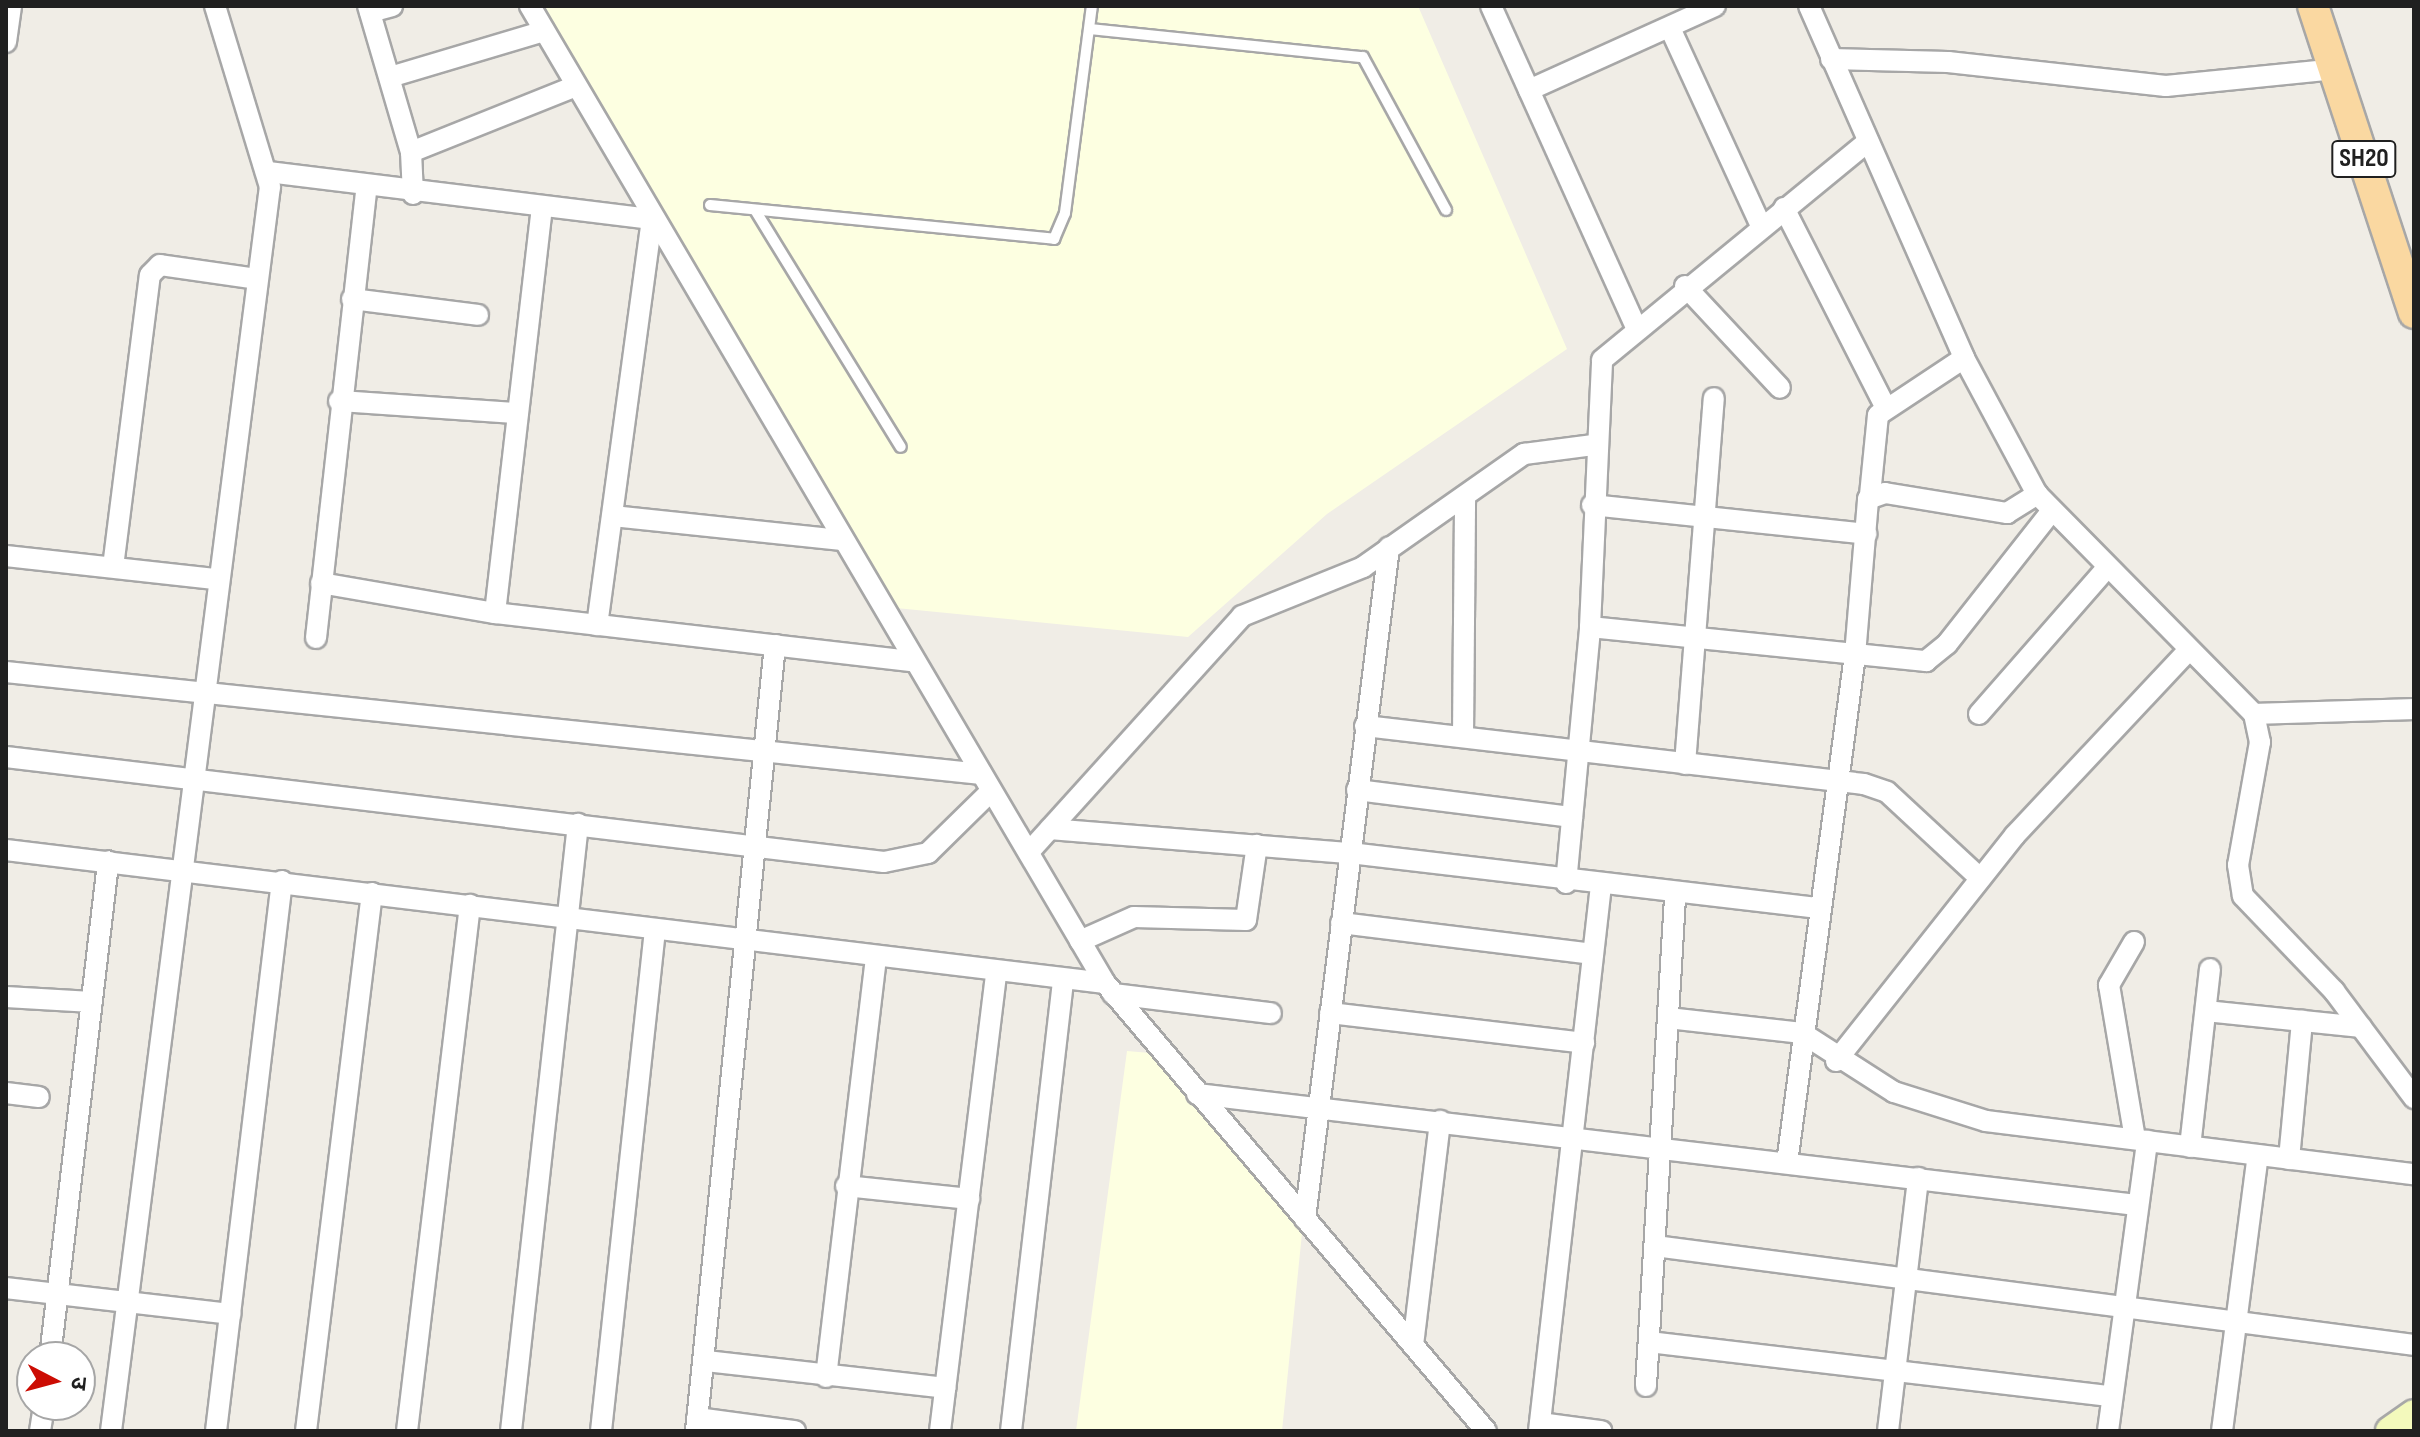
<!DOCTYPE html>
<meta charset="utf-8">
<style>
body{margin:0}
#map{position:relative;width:2420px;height:1437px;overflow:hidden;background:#f0ede6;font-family:"Sofia Sans Condensed","Noto Sans Devanagari",sans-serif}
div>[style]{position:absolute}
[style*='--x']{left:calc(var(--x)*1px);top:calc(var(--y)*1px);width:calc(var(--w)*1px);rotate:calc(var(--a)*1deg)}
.education>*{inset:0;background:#fdffe1}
.roads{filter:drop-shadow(2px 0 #a7a7a7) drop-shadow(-2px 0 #a7a7a7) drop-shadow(0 2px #a7a7a7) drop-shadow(0 -2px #a7a7a7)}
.lane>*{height:10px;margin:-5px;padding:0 5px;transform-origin:5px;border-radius:5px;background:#fff}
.street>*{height:20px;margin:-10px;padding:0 10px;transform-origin:10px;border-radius:10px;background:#fff}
.secondary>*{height:28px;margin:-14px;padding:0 14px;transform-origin:14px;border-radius:14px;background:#f3f9bc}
.primary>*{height:30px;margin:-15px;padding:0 15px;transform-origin:15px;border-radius:15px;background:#fad8a1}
span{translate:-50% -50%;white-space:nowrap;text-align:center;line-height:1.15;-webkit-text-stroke:6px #fff;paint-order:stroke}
.shield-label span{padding:2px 6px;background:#fff;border:2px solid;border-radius:6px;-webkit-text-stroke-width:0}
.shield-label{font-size:26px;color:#202020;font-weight:700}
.frame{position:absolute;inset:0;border:8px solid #202020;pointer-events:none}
.north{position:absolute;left:16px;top:1341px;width:80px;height:80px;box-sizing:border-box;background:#fff;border:2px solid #a6a6a6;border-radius:50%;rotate:96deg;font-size:22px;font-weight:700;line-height:32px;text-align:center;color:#202020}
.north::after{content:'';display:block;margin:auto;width:28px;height:36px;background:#cc0c03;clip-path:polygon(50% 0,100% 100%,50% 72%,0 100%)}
</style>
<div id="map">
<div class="education">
<i style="clip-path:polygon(538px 6px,1418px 6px,1567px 349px,1327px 514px,1188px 637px,896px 608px)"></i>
<i style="clip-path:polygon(1127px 1051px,1150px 1053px,1302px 1233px,1282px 1431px,1076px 1431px)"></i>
</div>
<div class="roads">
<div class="lane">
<i style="--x:1090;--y:29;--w:274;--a:5.9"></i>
<i style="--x:1363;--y:57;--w:174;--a:61.5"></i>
<i style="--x:710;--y:205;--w:346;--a:5.6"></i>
<i style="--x:1054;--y:239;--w:28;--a:-67"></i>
<i style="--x:1065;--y:213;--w:209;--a:-82.6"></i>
<i style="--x:755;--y:210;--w:278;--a:58.4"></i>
</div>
<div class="street">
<i style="--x:368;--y:6;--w:152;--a:73.6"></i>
<i style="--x:411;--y:152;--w:42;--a:87.3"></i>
<i style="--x:530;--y:6;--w:1134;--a:59.52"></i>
<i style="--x:1105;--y:983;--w:588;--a:49.62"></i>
<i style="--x:1491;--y:6;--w:350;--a:65.7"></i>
<i style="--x:1809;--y:6;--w:385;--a:66.2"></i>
<i style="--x:1964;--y:358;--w:154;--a:61.8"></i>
<i style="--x:2037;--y:494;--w:309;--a:45.4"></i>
<i style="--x:2254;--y:714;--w:29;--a:78"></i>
<i style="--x:2260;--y:742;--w:125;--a:100.1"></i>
<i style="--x:2238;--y:865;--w:31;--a:81"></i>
<i style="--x:2243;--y:896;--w:132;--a:46.2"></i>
<i style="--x:2334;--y:991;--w:134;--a:53.2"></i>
<i style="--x:370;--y:12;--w:23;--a:-15"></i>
<i style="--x:1670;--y:28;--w:218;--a:65.3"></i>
<i style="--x:6;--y:42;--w:36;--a:-82"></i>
<i style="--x:1831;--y:59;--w:117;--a:1.5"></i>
<i style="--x:1948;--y:62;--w:219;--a:6.3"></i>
<i style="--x:2166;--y:86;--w:170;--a:-5.7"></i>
<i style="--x:390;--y:77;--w:161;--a:-16.6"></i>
<i style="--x:1529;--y:90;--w:204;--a:-24.3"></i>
<i style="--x:411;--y:152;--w:178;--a:-21.8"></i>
<i style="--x:268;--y:172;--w:387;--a:7"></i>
<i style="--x:652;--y:219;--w:410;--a:97.7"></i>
<i style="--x:1784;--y:208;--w:222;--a:63"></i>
<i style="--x:1685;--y:286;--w:139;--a:47"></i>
<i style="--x:352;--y:299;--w:127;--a:7.2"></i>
<i style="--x:339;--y:401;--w:177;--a:3.9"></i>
<i style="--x:1870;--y:495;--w:80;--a:-84.3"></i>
<i style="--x:1878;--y:415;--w:103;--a:-33.5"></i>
<i style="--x:1592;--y:505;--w:276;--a:6"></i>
<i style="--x:613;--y:516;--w:230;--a:6"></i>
<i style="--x:6;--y:556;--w:209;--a:6.3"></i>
<i style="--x:113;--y:567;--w:294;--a:-82.8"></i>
<i style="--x:150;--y:275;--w:14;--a:-45"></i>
<i style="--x:160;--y:265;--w:98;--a:8.2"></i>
<i style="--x:321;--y:583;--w:177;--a:9.8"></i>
<i style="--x:495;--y:613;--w:421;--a:6.6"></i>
<i style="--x:495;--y:613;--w:408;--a:-83.4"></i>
<i style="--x:1590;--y:627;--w:338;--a:5.8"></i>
<i style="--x:1926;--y:661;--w:27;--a:-39"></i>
<i style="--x:1947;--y:644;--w:167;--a:-51.8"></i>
<i style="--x:316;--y:638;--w:452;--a:-83.6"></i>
<i style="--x:6;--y:672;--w:981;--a:5.97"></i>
<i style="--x:1979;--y:714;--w:193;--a:-48.8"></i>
<i style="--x:2254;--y:714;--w:160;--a:-1.8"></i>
<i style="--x:1365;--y:726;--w:502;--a:6.63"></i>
<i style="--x:1864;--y:784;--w:24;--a:19"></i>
<i style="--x:1887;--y:792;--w:127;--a:42.8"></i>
<i style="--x:1463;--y:737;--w:240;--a:-89.5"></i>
<i style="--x:6;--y:757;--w:884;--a:6.82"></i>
<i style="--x:884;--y:862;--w:45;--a:-11.6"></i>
<i style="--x:928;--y:853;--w:88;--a:-44.5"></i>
<i style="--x:1685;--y:764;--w:367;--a:-85.5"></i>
<i style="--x:1357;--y:790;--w:217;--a:7.2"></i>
<i style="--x:1050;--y:829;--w:301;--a:4.6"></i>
<i style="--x:1350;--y:853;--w:470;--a:6.7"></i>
<i style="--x:6;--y:850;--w:1107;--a:6.9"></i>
<i style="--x:1029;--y:852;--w:318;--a:-47.9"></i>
<i style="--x:1242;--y:616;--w:131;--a:-22"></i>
<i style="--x:1363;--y:567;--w:197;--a:-35.1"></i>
<i style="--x:1524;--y:454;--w:70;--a:-7.4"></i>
<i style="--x:1566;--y:883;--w:257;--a:-84.6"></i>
<i style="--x:1590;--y:627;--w:267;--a:-87.4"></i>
<i style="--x:1602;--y:360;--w:342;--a:-39.4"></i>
<i style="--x:1341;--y:923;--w:254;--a:7"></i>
<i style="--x:1080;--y:941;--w:59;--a:-24"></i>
<i style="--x:1134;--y:917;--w:112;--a:1.5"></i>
<i style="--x:1246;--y:920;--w:76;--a:-81.7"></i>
<i style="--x:2134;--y:942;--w:50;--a:120.2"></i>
<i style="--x:2109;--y:985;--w:156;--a:80.4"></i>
<i style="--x:1113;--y:994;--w:159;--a:6.9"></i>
<i style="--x:6;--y:997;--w:86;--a:3.3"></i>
<i style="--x:2206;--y:1011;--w:156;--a:5.9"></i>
<i style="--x:1330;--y:1013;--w:256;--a:6.7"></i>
<i style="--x:1668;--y:1018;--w:135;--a:6.4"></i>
<i style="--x:1802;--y:1033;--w:109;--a:32.7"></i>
<i style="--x:1894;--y:1092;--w:96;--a:17.5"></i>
<i style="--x:1986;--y:1121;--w:431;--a:7.1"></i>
<i style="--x:1836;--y:1061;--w:288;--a:-51.6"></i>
<i style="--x:2015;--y:835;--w:253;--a:-46.8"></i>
<i style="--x:6;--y:1093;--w:33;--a:7"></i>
<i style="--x:1197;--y:1094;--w:946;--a:6.74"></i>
<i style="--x:2190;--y:1147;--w:179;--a:-83.6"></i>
<i style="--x:2289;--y:1159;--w:139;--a:-84.6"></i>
<i style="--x:1787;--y:1163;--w:513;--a:-82.38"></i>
<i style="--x:1855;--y:655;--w:157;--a:-85.2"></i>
<i style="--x:1868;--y:499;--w:18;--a:-19"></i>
<i style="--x:1885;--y:493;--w:124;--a:9.3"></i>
<i style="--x:2007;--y:513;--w:36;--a:-32"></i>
<i style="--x:846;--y:1186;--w:124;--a:6"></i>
<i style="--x:1305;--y:1219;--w:677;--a:-82.87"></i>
<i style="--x:1655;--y:1246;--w:765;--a:7.43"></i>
<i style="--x:6;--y:1288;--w:226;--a:6.6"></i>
<i style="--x:1649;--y:1342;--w:466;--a:6.7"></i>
<i style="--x:1413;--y:1345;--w:226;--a:-83.1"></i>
<i style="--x:50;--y:1357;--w:499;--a:-83.3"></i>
<i style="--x:706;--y:1361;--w:241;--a:6.4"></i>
<i style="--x:826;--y:1377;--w:422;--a:-83.2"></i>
<i style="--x:1646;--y:1386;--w:494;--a:-86.6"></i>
<i style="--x:697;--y:1418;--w:99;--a:7.6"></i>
<i style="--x:1540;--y:1423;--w:62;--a:7.5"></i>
<i style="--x:40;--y:1431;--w:26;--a:-81"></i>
<i style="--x:111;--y:1431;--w:1254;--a:-82.72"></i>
<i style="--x:270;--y:187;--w:189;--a:-106.9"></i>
<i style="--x:216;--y:1431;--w:554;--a:-83.16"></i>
<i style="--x:306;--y:1431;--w:542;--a:-83.01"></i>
<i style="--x:407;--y:1431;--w:530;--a:-83.17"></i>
<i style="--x:511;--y:1431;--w:611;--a:-83.7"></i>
<i style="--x:601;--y:1431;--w:504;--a:-83.85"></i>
<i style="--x:696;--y:1431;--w:790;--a:-84.26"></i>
<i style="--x:940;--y:1431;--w:462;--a:-83"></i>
<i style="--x:1011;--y:1431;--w:454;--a:-83.4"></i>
<i style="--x:1539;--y:1431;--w:550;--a:-83.52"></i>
<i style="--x:1888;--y:1431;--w:255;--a:-83.2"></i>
<i style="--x:2108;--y:1431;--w:293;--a:-82.3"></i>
<i style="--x:2222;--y:1431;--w:278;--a:-82.6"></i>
</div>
<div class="secondary">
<i style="--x:2390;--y:1431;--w:29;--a:-35"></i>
</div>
<div class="primary">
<i style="--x:2313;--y:6;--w:323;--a:71.8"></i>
</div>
</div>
<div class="shield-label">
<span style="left:2364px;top:159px">SH20</span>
</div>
<div class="frame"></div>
<div class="north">उ</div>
</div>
